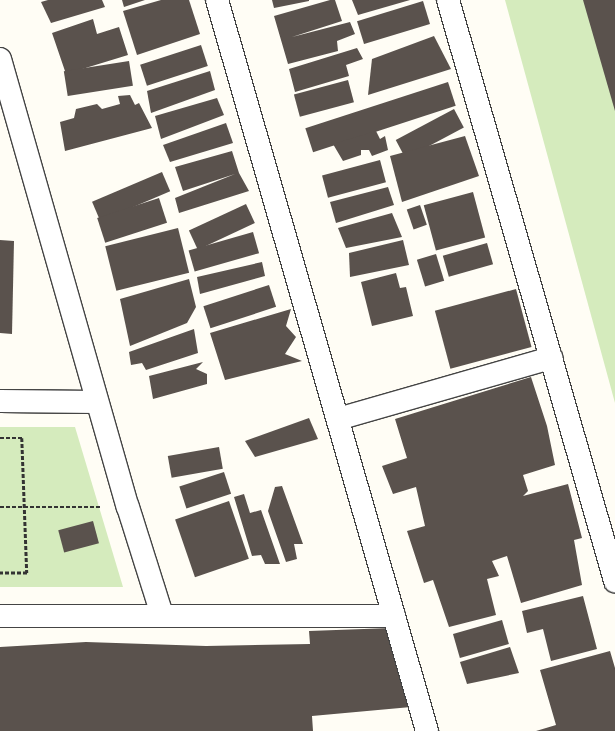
<!DOCTYPE html>
<style>
body{margin:0}
#map{position:relative;width:615px;height:731px;overflow:hidden;background:#fffdf5;font-family:"Zilla Slab",serif}
div>[style]{position:absolute}
[style*='--x']{left:calc(var(--x)*1px);top:calc(var(--y)*1px);width:calc(var(--w)*1px);rotate:calc(var(--a)*1deg)}
.green>*{inset:0;background:#d5ebbd}
.building>*{inset:0;background:#5a524d;transform-origin:0 0}
.path>*{height:2.5px;margin-top:-1.25px;transform-origin:0;background:repeating-linear-gradient(90deg,#333 0 4px,transparent 0 6px)}
.roads{filter:drop-shadow(1px 0 #444) drop-shadow(-1px 0 #444) drop-shadow(0 1px #444) drop-shadow(0 -1px #444)}
.minor>*{height:22px;margin:-11px;padding:0 11px;transform-origin:11px;border-radius:11px;background:#fff}
span{translate:-50% -50%;white-space:nowrap;text-align:center;line-height:1.15;-webkit-text-stroke:4px #fff;paint-order:stroke}
</style>
<div id="map">
<div class="green">
<i style="clip-path:polygon(505px 0,615px 0,615px 403px)"></i>
<i style="clip-path:polygon(0 427px,75px 427px,123px 587px,0 587px)"></i>
</div>
<div class="building">
<i style="clip-path:polygon(48px 0,102px 0,105px 7px,51px 23px,41px 2px)"></i>
<i style="clip-path:polygon(122px 0,145px 0,124px 7px)"></i>
<i style="clip-path:polygon(161px 0,189px 0,200px 34px,137px 55px,123px 11px)"></i>
<i style="clip-path:polygon(272px 0,309px 0,309px 1px,274px 8px)"></i>
<i style="clip-path:polygon(330px 0,335px 0,342px 21px,292px 37px,350px 22px,355px 34px,337px 41px,338px 51px,288px 64px,274px 16px)"></i>
<i style="clip-path:polygon(352px 0,410px 0,358px 15px)"></i>
<i style="clip-path:polygon(583px 0,615px 0,615px 111px)"></i>
<i style="left:423px;top:1px;width:24px;height:69px;rotate:73deg"></i>
<i style="clip-path:polygon(93px 19px,97px 34px,119px 27px,128px 55px,66px 74px,52px 33px)"></i>
<i style="clip-path:polygon(434px 36px,451px 69px,368px 95px,372px 59px)"></i>
<i style="left:201px;top:45px;width:22px;height:64px;rotate:72deg"></i>
<i style="clip-path:polygon(357px 48px,363px 59px,346px 65px,349px 76px,295px 92px,289px 69px)"></i>
<i style="left:129px;top:61px;width:25px;height:66px;rotate:81deg"></i>
<i style="clip-path:polygon(210px 71px,215px 90px,151px 113px,147px 91px)"></i>
<i style="left:348px;top:80px;width:23px;height:56px;rotate:75deg"></i>
<i style="left:448px;top:82px;width:25px;height:150px;rotate:72deg"></i>
<i style="clip-path:polygon(130px 95px,135px 105px,139px 103px,152px 128px,65px 151px,60px 122px,74px 118px,76px 109px,97px 104px,102px 109px,120px 104px,118px 96px)"></i>
<i style="clip-path:polygon(217px 98px,224px 115px,161px 139px,155px 116px)"></i>
<i style="left:454px;top:109px;width:21px;height:66px;rotate:62deg"></i>
<i style="clip-path:polygon(226px 123px,233px 143px,170px 162px,163px 145px)"></i>
<i style="clip-path:polygon(376px 131px,380px 139px,385px 136px,388px 150px,372px 156px,369px 150px,361px 150px,361px 155px,343px 161px,333px 144px)"></i>
<i style="clip-path:polygon(465px 136px,479px 176px,402px 202px,390px 156px)"></i>
<i style="clip-path:polygon(232px 151px,239px 173px,249px 191px,179px 213px,175px 198px,235px 174px,183px 191px,175px 167px)"></i>
<i style="left:380px;top:160px;width:23px;height:60px;rotate:75deg"></i>
<i style="left:162px;top:172px;width:21px;height:76px;rotate:67deg"></i>
<i style="clip-path:polygon(388px 187px,394px 205px,336px 223px,330px 202px)"></i>
<i style="left:473px;top:192px;width:47px;height:51px;rotate:75deg"></i>
<i style="left:159px;top:198px;width:26px;height:65px;rotate:72deg"></i>
<i style="left:246px;top:204px;width:21px;height:63px;rotate:65deg"></i>
<i style="left:420px;top:205px;width:21px;height:14px;rotate:71deg"></i>
<i style="clip-path:polygon(392px 213px,402px 237px,346px 248px,338px 228px)"></i>
<i style="left:178px;top:228px;width:46px;height:75px;rotate:76deg"></i>
<i style="left:253px;top:232px;width:22px;height:67px;rotate:74deg"></i>
<i style="clip-path:polygon(0 240px,14px 241px,12px 334px,0 333px)"></i>
<i style="clip-path:polygon(403px 240px,409px 265px,350px 277px,349px 253px)"></i>
<i style="left:487px;top:243px;width:22px;height:46px;rotate:74deg"></i>
<i style="left:436px;top:254px;width:28px;height:20px;rotate:73deg"></i>
<i style="clip-path:polygon(262px 262px,265px 276px,200px 294px,197px 277px)"></i>
<i style="clip-path:polygon(396px 273px,400px 288px,406px 287px,413px 316px,372px 326px,361px 282px)"></i>
<i style="clip-path:polygon(189px 279px,196px 307px,187px 323px,130px 346px,120px 299px)"></i>
<i style="left:269px;top:285px;width:23px;height:69px;rotate:72deg"></i>
<i style="left:516px;top:289px;width:60px;height:84px;rotate:75deg"></i>
<i style="clip-path:polygon(291px 309px,286px 326px,296px 337px,285px 354px,302px 361px,225px 380px,210px 333px)"></i>
<i style="clip-path:polygon(194px 329px,198px 353px,146px 370px,142px 363px,131px 365px,129px 352px)"></i>
<i style="clip-path:polygon(203px 362px,196px 369px,207px 374px,207px 384px,153px 399px,149px 376px)"></i>
<i style="clip-path:polygon(531px 377px,547px 426px,555px 465px,523px 475px,528px 491px,523px 496px,568px 484px,582px 538px,574px 540px,582px 585px,521px 603px,507px 556px,492px 561px,499px 576px,487px 579px,496px 615px,449px 627px,433px 580px,424px 583px,407px 531px,425px 526px,416px 487px,393px 494px,382px 466px,407px 458px,395px 419px)"></i>
<i style="clip-path:polygon(309px 418px,318px 439px,255px 457px,245px 441px)"></i>
<i style="left:219px;top:447px;width:22px;height:52px;rotate:80deg"></i>
<i style="left:224px;top:472px;width:23px;height:47px;rotate:72deg"></i>
<i style="clip-path:polygon(282px 486px,303px 544px,294px 544px,297px 559px,286px 562px,268px 511px,275px 487px)"></i>
<i style="clip-path:polygon(244px 494px,250px 513px,261px 510px,280px 564px,265px 564px,261px 555px,252px 556px,234px 497px)"></i>
<i style="left:229px;top:501px;width:61px;height:57px;rotate:71deg"></i>
<i style="left:93px;top:521px;width:23px;height:36px;rotate:75deg"></i>
<i style="clip-path:polygon(583px 596px,597px 649px,551px 661px,543px 629px,527px 633px,522px 611px)"></i>
<i style="left:502px;top:620px;width:25px;height:51px;rotate:74deg"></i>
<i style="clip-path:polygon(391px 628px,411px 707px,312px 716px,313px 731px,0 731px,0 647px,86px 642px,206px 646px,310px 644px,309px 631px)"></i>
<i style="clip-path:polygon(510px 647px,519px 673px,467px 684px,460px 662px)"></i>
<i style="clip-path:polygon(610px 651px,615px 668px,615px 731px,536px 731px,556px 725px,540px 670px)"></i>
</div>
<div class="path">
<i style="--x:0;--y:438;--w:22;--a:0"></i>
<i style="--x:22;--y:438;--w:135;--a:87.9"></i>
<i style="--x:27;--y:573;--w:27;--a:180"></i>
<i style="--x:0;--y:507;--w:101;--a:0"></i>
</div>
<div class="roads">
<div class="minor">
<i style="--x:217;--y:0;--w:761;--a:73.97"></i>
<i style="--x:448;--y:0;--w:605;--a:73.96"></i>
<i style="--x:0;--y:59;--w:466;--a:74.1"></i>
<i style="--x:128;--y:507;--w:113;--a:72.5"></i>
<i style="--x:0;--y:401;--w:97;--a:0.6"></i>
<i style="--x:338;--y:419;--w:222;--a:-16"></i>
<i style="--x:0;--y:616;--w:394;--a:0"></i>
</div>
</div>
</div>
